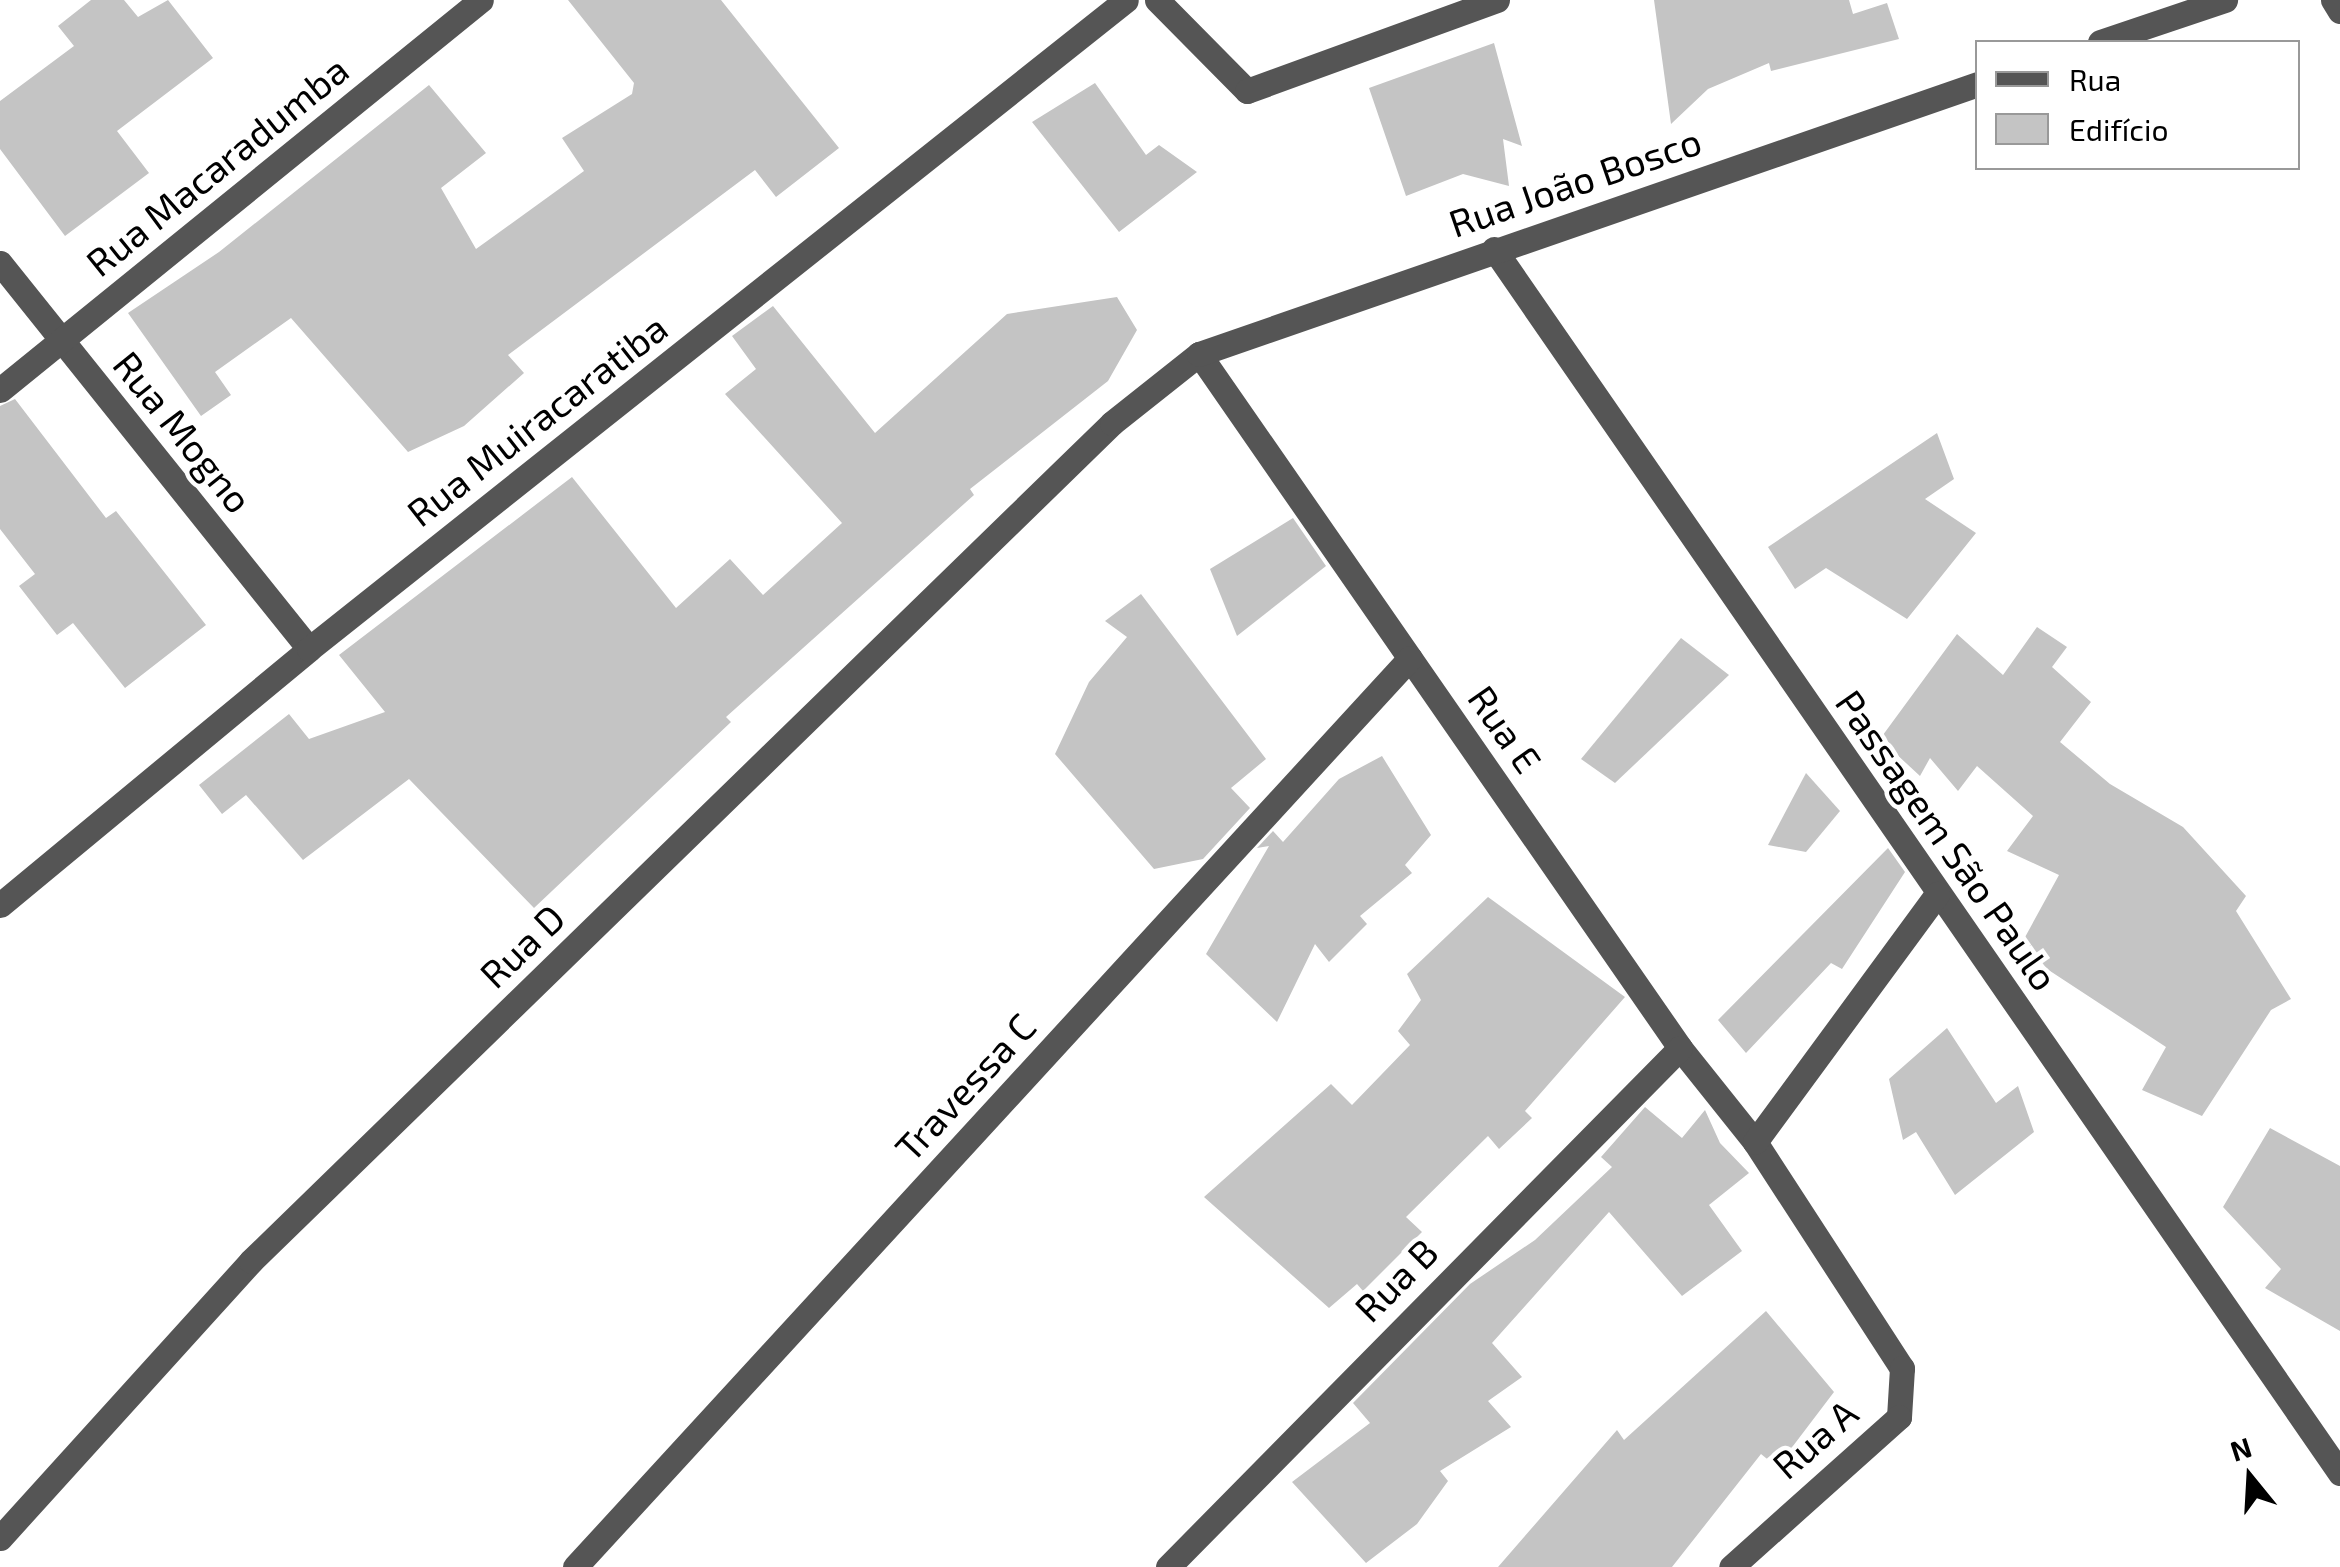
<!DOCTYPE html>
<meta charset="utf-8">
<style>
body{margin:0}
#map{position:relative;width:2340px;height:1567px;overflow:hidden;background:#fff;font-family:"Exo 2",sans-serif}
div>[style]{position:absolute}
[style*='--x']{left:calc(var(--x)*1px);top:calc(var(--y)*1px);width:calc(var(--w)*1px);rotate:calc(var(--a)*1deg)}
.building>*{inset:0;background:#c4c4c4}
.minor>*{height:25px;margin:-12.5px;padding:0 12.5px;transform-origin:12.5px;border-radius:12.5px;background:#555}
span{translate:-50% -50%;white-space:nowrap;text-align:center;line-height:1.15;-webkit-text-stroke:9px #fff;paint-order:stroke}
.street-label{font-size:38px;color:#000}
.legend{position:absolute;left:1975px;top:40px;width:325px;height:130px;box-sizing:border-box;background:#fff;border:2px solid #999;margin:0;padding:12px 18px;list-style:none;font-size:30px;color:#000}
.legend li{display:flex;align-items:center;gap:20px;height:50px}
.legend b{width:50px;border:2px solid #999}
.north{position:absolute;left:2200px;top:1427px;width:100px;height:100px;-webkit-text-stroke:8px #fff;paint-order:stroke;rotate:342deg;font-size:28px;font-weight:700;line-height:40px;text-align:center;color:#000}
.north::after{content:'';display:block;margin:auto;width:35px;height:45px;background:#000;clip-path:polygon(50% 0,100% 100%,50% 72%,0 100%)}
</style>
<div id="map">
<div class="building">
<i style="clip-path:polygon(91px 0,124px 0,138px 17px,168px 0,213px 58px,117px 131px,149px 173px,65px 236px,0 149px,0 101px,74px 46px,58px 26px)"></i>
<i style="clip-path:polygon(568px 0,721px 0,839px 148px,776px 197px,755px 170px,508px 355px,524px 373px,464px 426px,408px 452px,291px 318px,215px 372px,231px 395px,201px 416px,128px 313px,219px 252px,429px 85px,486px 153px,441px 188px,476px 249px,584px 171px,562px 138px,632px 94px,634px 83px)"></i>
<i style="clip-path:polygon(1654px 0,1849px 0,1853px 14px,1887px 3px,1899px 39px,1771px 71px,1769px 63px,1708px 89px,1671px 124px)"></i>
<i style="clip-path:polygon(1494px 43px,1522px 146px,1503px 139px,1509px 186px,1463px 174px,1406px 196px,1369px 88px)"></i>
<i style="clip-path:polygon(1095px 83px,1146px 155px,1159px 145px,1197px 172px,1119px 232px,1032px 122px)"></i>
<i style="clip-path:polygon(1117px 297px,1137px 330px,1108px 381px,970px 489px,974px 495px,726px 717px,731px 722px,534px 908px,409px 779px,303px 860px,246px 795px,222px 814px,199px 785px,289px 714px,309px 739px,385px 712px,339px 655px,572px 477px,676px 608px,730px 559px,763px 595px,842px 523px,725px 394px,756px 369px,732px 336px,773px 306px,875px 433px,1007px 314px)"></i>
<i style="clip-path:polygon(15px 399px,106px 518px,116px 511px,206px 625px,125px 688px,73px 623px,57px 635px,19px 586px,35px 574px,0 529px,0 406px)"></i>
<i style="clip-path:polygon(1937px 433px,1954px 479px,1925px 499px,1976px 533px,1907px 619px,1826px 568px,1795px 589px,1768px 547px)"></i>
<i style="clip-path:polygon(1293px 518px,1326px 566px,1237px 636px,1210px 569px)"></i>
<i style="clip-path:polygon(1141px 594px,1266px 759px,1231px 788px,1250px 808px,1203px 859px,1154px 869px,1055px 754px,1089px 682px,1127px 637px,1105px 621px)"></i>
<i style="clip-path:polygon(2037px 627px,2067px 647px,2052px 667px,2091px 702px,2060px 742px,2110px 784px,2183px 827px,2246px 896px,2236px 911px,2291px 999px,2271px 1010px,2202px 1116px,2142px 1090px,2166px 1047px,2047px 969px,2024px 939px,2059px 875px,2007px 851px,2033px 816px,1977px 766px,1958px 791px,1930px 758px,1920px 776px,1880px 739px,1957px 634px,2003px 675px)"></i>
<i style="clip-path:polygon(1681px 638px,1729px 675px,1615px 783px,1581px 759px)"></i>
<i style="clip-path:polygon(1382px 756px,1431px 835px,1405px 865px,1412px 873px,1360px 916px,1367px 924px,1329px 962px,1315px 944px,1277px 1022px,1206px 954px,1269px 846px,1257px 848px,1273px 831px,1283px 842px,1339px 779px)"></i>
<i style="clip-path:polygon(1806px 773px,1840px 811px,1806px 852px,1768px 845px)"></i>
<i style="clip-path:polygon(1888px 848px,1905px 872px,1842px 969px,1831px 963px,1746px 1053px,1718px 1020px)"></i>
<i style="clip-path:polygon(1488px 897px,1625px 997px,1525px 1111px,1532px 1118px,1499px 1149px,1488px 1136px,1406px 1217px,1422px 1232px,1363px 1291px,1357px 1284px,1329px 1308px,1204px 1197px,1331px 1084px,1352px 1105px,1410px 1045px,1398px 1031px,1421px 1000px,1407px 974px)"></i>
<i style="clip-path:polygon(1947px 1028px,1996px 1103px,2018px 1086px,2034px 1132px,1955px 1195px,1916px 1132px,1903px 1140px,1889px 1079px)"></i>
<i style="clip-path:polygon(1645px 1107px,1682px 1138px,1705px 1110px,1720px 1143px,1749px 1173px,1709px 1205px,1742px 1251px,1682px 1296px,1609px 1212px,1492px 1343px,1522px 1377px,1488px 1401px,1511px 1427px,1440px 1471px,1448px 1481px,1417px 1524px,1366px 1563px,1292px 1482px,1370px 1423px,1353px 1403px,1470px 1284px,1535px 1240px,1612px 1167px,1601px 1157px)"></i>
<i style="clip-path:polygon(2270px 1128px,2340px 1166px,2340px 1331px,2265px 1288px,2281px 1269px,2223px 1207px)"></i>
<i style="clip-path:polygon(1766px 1311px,1834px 1392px,1777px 1467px,1761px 1454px,1672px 1567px,1498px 1567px,1617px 1430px,1624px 1440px)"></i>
</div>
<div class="minor">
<i style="--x:1157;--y:0;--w:128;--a:45.3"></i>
<i style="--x:1247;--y:91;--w:266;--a:-20"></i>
<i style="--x:2333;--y:0;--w:13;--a:58"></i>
<i style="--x:2100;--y:42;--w:132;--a:-18.6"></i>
<i style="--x:1494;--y:249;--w:1488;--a:55.35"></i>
<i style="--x:0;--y:263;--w:494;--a:51.3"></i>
<i style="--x:1199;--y:354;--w:844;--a:55.27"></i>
<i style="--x:1680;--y:1048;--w:120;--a:51.4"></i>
<i style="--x:1755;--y:1142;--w:270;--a:57"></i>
<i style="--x:1902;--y:1368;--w:49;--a:93.5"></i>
<i style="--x:1899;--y:1417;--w:225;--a:138.2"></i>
<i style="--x:0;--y:390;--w:619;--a:-39.04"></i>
<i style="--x:0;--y:905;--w:401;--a:-39.6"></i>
<i style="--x:309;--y:649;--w:1043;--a:-38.46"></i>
<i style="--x:1755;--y:1142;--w:308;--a:-53.7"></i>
<i style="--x:0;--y:1538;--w:374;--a:-47.8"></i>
<i style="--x:251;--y:1261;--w:1201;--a:-44.22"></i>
<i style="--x:1112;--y:423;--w:111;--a:-38.4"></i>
<i style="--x:1199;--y:354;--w:824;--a:-19.12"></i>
<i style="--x:575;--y:1567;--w:1234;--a:-47.43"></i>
<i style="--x:1168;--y:1567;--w:729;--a:-45.39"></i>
</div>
<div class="street-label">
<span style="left:217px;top:166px;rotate:-39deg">Rua Macaradumba</span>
<span style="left:1575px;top:182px;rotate:-19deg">Rua João Bosco</span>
<span style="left:537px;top:420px;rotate:-38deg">Rua Muiracaratiba</span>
<span style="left:183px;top:432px;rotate:51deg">Rua Mogno</span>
<span style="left:1505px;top:729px;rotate:55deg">Rua E</span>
<span style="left:1947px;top:840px;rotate:55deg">Passagem São Paulo</span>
<span style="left:522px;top:946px;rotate:-44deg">Rua D</span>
<span style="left:965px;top:1087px;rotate:-47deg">Travessa C</span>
<span style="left:1396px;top:1280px;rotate:-45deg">Rua B</span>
<span style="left:1815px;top:1439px;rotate:-41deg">Rua A</span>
</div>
<ul class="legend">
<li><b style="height:12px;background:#555"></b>Rua</li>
<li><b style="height:28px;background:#c4c4c4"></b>Edifício</li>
</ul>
<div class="north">N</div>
</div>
